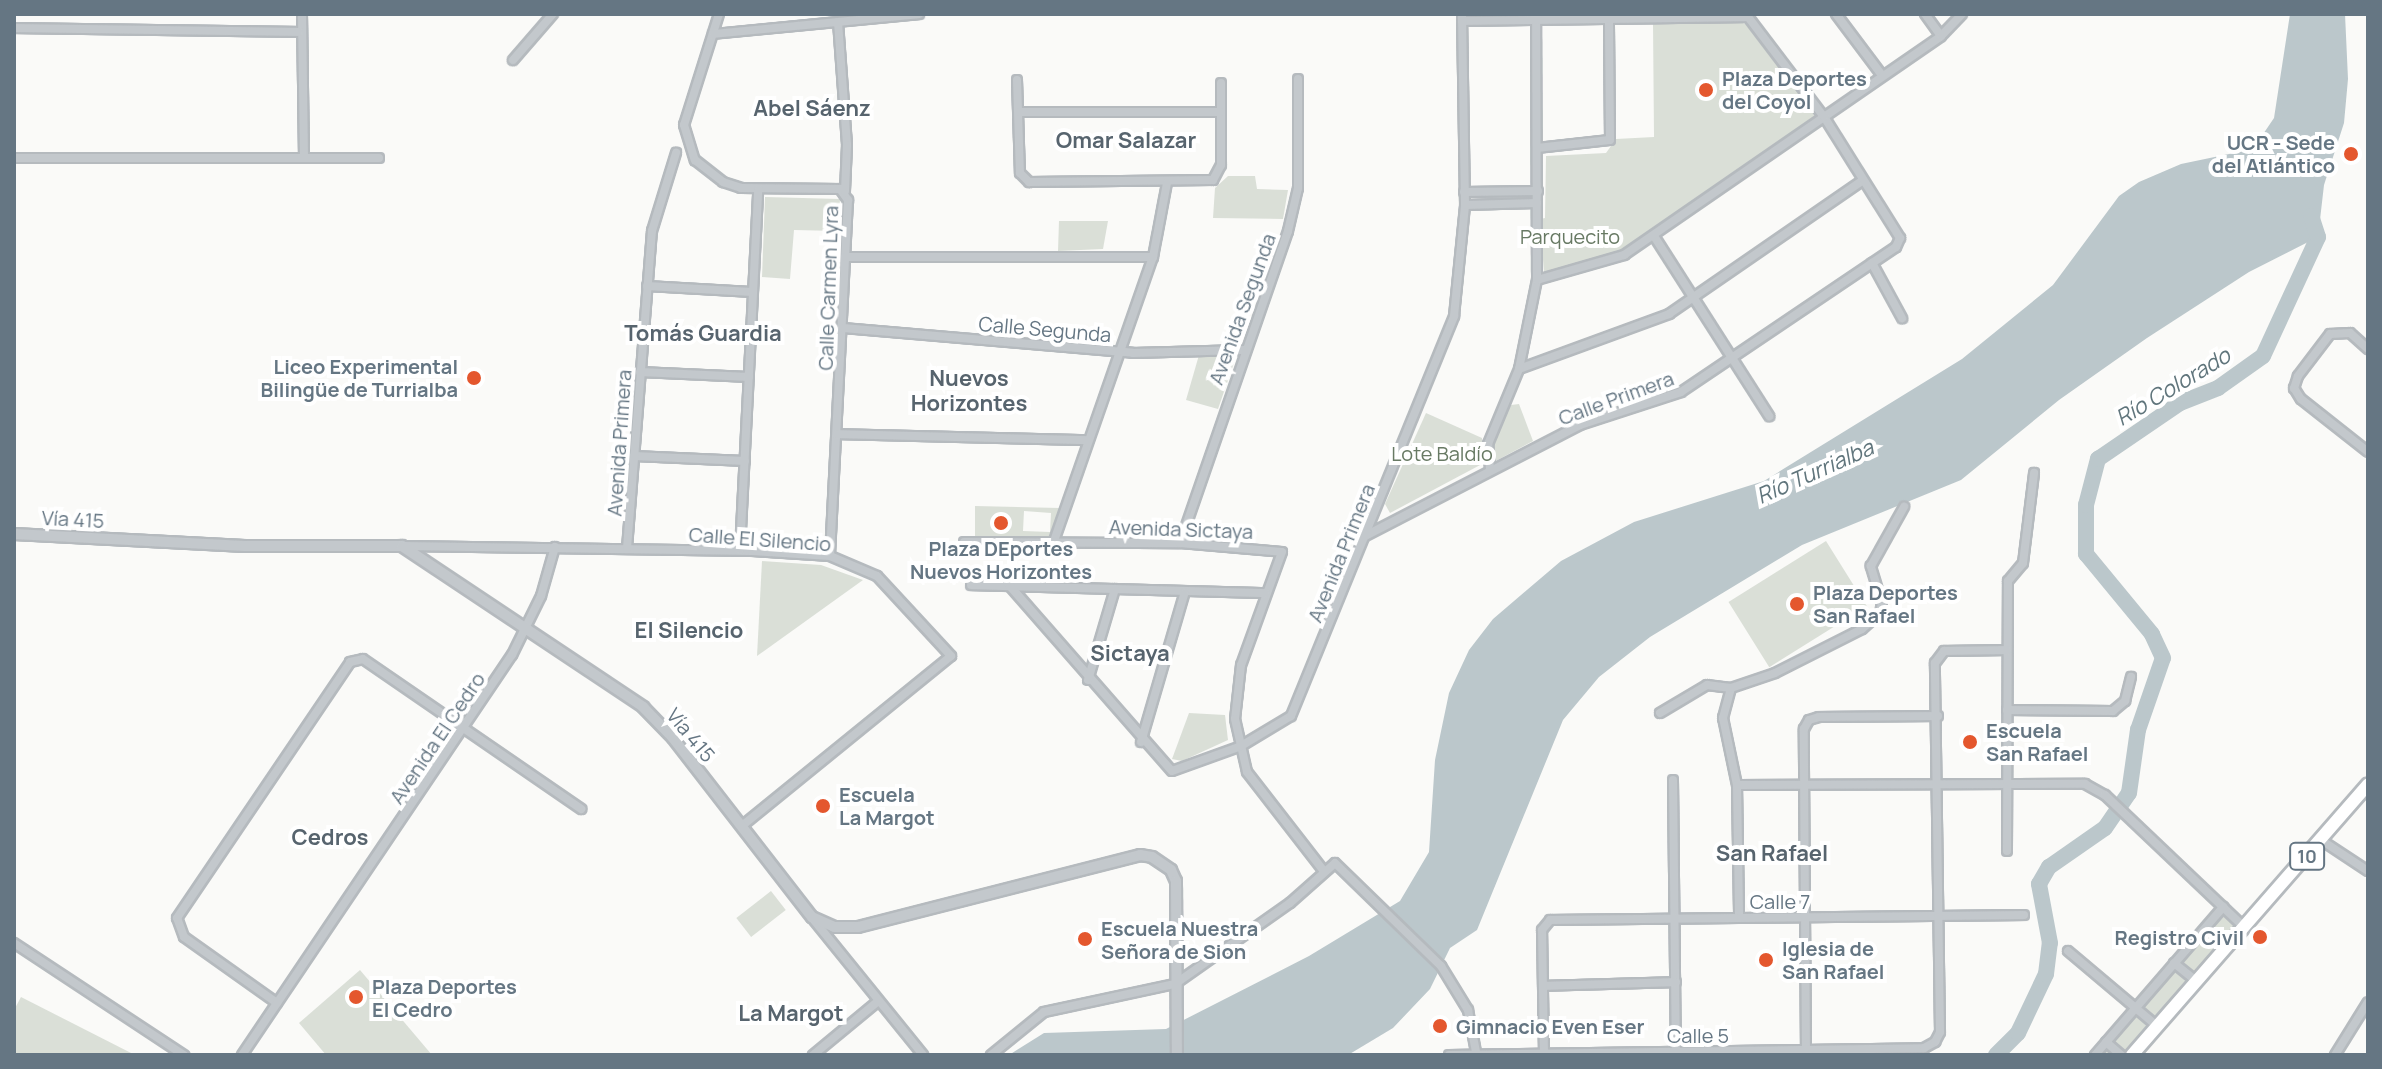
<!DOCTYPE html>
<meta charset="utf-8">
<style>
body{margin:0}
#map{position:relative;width:2382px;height:1069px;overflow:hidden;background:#fafaf8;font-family:Manrope,sans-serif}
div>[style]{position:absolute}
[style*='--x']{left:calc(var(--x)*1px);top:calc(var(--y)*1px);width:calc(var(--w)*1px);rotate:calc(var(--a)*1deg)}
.green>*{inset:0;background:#dadfd7;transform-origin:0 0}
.water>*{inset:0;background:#bbc7cb}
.river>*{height:16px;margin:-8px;padding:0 8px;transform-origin:8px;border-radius:8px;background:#bbc7cb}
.roads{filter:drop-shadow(2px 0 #b5babe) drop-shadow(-2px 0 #b5babe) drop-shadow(0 2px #b5babe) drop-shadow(0 -2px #b5babe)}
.minor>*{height:8px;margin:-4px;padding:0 4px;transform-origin:4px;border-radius:4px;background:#c3c8cc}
.tertiary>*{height:10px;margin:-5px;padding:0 5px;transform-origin:5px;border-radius:5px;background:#c3c8cc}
.primary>*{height:12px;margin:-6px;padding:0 6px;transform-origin:6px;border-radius:6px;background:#fff}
.dots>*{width:22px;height:22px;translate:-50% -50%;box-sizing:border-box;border:4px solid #fff;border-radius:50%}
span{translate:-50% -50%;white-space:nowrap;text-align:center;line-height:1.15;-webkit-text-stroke:8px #fff;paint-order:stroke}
.shield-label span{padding:2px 6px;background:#fff;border:2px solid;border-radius:6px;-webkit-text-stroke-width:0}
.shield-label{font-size:18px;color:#657683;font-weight:700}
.poi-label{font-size:20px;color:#657683;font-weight:700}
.left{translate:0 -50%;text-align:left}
.right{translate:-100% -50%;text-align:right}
.park-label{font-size:20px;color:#687a64}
.street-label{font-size:20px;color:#657683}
.neighbourhood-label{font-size:22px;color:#57646e;font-weight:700}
.water-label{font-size:22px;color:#60757c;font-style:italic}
.frame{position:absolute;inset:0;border:16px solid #657683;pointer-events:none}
</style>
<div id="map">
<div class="green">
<i style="clip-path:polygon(1739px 21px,1753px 28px,1816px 115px,1619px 252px,1544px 273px,1540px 219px,1545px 218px,1546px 156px,1606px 153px,1616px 139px,1654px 137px,1653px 24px)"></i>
<i style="clip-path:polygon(1228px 176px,1255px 176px,1257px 189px,1288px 190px,1283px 219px,1213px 218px,1215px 188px)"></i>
<i style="clip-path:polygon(765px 197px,840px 199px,838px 231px,794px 230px,790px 279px,762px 277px)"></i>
<i style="clip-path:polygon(1059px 221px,1108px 221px,1103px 249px,1058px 251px)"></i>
<i style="clip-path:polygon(1225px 353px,1235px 360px,1218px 409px,1186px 400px,1199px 355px)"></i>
<i style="clip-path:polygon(1519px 404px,1533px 441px,1490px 464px,1491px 432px,1503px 406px)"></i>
<i style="clip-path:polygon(1426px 413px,1482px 438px,1482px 464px,1390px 513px,1385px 504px)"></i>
<i style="clip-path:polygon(evenodd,975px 506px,1060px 508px,1052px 538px,975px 539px,975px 506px,1024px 511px,1051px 513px,1050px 532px,1023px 531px,1024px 511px)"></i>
<i style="left:1826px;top:541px;width:77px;height:115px;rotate:58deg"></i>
<i style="clip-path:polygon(762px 561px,821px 565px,863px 580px,757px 656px)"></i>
<i style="clip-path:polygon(1189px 713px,1225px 715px,1228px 740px,1182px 761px,1172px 759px)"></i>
<i style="left:771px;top:891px;width:24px;height:44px;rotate:52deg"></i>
<i style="left:2221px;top:914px;width:21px;height:186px;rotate:41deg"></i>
<i style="clip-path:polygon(360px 970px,432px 1055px,326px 1055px,299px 1023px)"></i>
<i style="clip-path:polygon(21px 997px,135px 1055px,14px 1055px,14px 1010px)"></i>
</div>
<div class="water">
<i style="clip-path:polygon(2290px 14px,2345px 14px,2348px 79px,2344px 123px,2324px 185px,2318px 237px,2249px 272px,2147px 338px,2059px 400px,1961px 480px,1802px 545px,1650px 637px,1599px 677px,1563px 720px,1477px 930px,1450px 948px,1430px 989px,1393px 1028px,1348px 1055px,1009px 1055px,1044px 1033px,1166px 1029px,1309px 956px,1400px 901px,1429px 852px,1435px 760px,1449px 693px,1469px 650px,1493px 619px,1561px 561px,1634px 522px,1764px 481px,1962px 359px,2053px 285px,2119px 196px,2139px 182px,2181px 164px,2253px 149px,2274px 118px)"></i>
</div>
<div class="river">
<i style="--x:1996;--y:1055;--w:31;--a:-45"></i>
<i style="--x:2018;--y:1033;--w:65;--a:-64.6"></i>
<i style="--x:2046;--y:974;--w:31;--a:-83"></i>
<i style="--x:2050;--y:943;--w:60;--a:-100.6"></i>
<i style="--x:2039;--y:884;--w:20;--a:-60"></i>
<i style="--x:2049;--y:867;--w:68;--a:-34.9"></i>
<i style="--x:2105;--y:828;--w:42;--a:-55.6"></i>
<i style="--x:2129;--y:793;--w:64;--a:-81.9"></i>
<i style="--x:2138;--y:730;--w:76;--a:-70.9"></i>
<i style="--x:2163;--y:658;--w:26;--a:-115"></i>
<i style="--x:2152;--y:634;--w:104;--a:-129.5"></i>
<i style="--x:2086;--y:554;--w:49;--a:-90"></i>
<i style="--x:2086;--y:505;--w:48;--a:-75.4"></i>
<i style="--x:2098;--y:459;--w:99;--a:-34.3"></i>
<i style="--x:2180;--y:403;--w:41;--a:-21.5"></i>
<i style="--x:2218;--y:388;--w:55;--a:-35.4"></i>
<i style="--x:2263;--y:356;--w:131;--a:-65.2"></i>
<i style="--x:2318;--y:237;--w:22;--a:-108"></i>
</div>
<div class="roads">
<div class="minor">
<i style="--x:302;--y:14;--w:144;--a:89.2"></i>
<i style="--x:719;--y:14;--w:116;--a:107.5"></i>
<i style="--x:684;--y:125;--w:37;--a:73"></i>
<i style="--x:695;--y:160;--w:36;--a:38"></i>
<i style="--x:723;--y:182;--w:19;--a:18"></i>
<i style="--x:741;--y:188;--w:99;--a:0.6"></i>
<i style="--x:840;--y:189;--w:14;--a:54"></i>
<i style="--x:848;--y:200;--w:356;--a:92.9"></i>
<i style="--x:1836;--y:14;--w:75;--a:53.1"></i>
<i style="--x:1925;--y:14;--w:27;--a:54"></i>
<i style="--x:838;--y:22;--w:123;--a:85.8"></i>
<i style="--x:847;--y:145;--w:46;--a:92.5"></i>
<i style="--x:14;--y:28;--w:285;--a:0.8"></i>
<i style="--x:713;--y:34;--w:207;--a:-5.5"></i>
<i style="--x:513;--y:60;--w:61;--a:-49"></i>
<i style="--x:1017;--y:80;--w:93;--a:88.2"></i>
<i style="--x:1020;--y:173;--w:13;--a:45"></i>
<i style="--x:1029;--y:182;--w:184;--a:-0.6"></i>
<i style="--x:1213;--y:180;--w:17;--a:-62"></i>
<i style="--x:1221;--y:165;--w:82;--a:-90"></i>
<i style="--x:1019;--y:112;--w:202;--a:0"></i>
<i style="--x:1537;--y:148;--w:73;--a:-6.3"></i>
<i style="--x:1610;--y:140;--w:125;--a:-90.5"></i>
<i style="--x:14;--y:158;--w:365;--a:0"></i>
<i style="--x:1464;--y:192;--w:74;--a:-0.8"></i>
<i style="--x:1465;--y:205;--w:72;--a:-1.6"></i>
<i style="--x:1654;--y:236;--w:214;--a:57.4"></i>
<i style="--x:845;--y:257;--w:308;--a:0"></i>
<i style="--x:1872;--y:263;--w:63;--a:61.4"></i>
<i style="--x:1537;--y:280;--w:91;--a:-16"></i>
<i style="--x:1624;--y:255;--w:385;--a:-34.6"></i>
<i style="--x:1941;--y:36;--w:30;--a:-46"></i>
<i style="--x:647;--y:286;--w:105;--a:3.3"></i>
<i style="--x:843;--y:328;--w:291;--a:4.9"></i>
<i style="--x:1133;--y:353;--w:111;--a:-1.5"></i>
<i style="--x:2368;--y:349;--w:24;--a:-138"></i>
<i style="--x:2350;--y:333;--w:20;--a:177"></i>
<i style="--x:2330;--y:334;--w:53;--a:127.3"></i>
<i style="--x:2298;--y:376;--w:13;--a:108"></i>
<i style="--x:2294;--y:388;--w:13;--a:58"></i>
<i style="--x:2301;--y:399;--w:85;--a:38.3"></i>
<i style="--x:1519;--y:369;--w:160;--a:-20.1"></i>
<i style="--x:1669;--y:314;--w:234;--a:-34.6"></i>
<i style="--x:640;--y:372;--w:109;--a:2.6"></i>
<i style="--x:837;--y:434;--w:249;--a:1.4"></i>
<i style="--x:634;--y:456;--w:111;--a:2.6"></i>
<i style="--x:1490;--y:470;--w:26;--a:-94"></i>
<i style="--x:1488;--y:444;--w:81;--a:-67.5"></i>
<i style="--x:1519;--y:369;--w:91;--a:-78.6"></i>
<i style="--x:1537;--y:280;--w:265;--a:-90.2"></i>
<i style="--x:1365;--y:536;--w:242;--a:-27.3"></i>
<i style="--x:1580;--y:425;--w:106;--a:-18.1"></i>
<i style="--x:1681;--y:392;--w:259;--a:-34"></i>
<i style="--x:1896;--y:247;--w:10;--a:-66"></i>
<i style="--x:1900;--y:238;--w:143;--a:-122.1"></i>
<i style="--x:1824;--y:117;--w:126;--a:-127.2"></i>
<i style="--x:1748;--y:17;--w:286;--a:179.2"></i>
<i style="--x:1054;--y:541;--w:301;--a:-70.8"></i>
<i style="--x:1153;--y:257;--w:75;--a:-79.3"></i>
<i style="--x:964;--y:542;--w:216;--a:0.3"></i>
<i style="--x:1180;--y:543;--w:102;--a:5"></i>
<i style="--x:1282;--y:552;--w:120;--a:109.9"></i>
<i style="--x:1241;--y:665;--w:54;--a:96.3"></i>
<i style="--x:1235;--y:719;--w:54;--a:77.2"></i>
<i style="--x:1247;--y:772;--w:124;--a:52.2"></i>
<i style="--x:1180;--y:543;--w:330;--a:-70.9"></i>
<i style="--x:1288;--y:231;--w:44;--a:-76.9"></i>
<i style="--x:1298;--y:188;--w:109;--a:-90"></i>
<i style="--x:402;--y:546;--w:350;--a:0.8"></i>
<i style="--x:752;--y:551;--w:78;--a:3.7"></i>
<i style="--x:830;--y:556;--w:51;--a:23.1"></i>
<i style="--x:877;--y:576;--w:109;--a:47.2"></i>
<i style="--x:951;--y:656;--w:269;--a:140.9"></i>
<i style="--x:627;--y:548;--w:318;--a:-85.5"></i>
<i style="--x:652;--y:231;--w:82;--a:-72.9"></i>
<i style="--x:740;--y:550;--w:361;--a:-87.1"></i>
<i style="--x:971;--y:585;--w:295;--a:1.6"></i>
<i style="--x:1009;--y:585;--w:247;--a:48.8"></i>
<i style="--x:1172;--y:771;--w:73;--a:-19.9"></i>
<i style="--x:1241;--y:746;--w:58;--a:-31"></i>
<i style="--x:1291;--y:716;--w:432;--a:-67.8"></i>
<i style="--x:1454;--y:316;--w:112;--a:-84.3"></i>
<i style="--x:1465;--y:205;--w:191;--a:-90.9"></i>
<i style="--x:1088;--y:680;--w:95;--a:-73.5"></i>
<i style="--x:1731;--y:688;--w:31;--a:105"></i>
<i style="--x:1723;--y:718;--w:68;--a:78.2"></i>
<i style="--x:1737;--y:785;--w:132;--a:89.1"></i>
<i style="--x:2007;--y:710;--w:106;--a:0.5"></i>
<i style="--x:2113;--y:711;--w:16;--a:-40"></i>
<i style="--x:2125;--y:701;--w:25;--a:-76"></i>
<i style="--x:1660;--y:713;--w:55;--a:-30.8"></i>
<i style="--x:1707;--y:685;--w:24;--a:7"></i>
<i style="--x:1731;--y:688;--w:46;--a:-18.8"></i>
<i style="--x:1775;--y:673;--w:97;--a:-26.8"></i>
<i style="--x:1862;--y:629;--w:24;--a:-42"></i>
<i style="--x:1880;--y:613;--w:10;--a:-79"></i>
<i style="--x:1882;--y:603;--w:39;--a:-107"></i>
<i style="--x:1871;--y:566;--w:68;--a:-60.8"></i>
<i style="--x:1141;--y:742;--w:156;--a:-73.7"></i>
<i style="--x:1673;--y:780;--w:274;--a:89.4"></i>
<i style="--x:1737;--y:785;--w:348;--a:-0.2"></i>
<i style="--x:2085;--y:784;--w:23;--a:29"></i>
<i style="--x:2105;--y:795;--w:190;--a:43.5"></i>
<i style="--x:2321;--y:840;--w:56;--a:33.4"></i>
<i style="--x:2007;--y:851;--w:270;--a:-89.8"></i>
<i style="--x:2008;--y:581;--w:23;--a:-50"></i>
<i style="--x:2023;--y:563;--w:91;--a:-83"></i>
<i style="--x:813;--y:919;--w:175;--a:51"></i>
<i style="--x:14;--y:943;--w:204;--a:33.4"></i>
<i style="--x:2068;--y:951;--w:116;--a:40.1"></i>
<i style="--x:2174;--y:963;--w:28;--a:39"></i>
<i style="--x:1543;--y:986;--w:133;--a:-1.7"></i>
<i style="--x:277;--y:1003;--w:114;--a:-144.6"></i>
<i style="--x:184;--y:937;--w:20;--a:-110"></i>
<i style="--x:177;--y:918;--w:309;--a:-55.9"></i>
<i style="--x:350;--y:662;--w:13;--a:-13"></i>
<i style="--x:363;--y:659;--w:265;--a:34.5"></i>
<i style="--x:2106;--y:1042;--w:20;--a:41"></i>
<i style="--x:1544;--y:1054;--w:124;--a:-90.9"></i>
<i style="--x:1542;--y:930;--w:13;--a:-51"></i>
<i style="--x:1550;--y:920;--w:474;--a:-0.6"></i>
<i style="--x:1806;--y:1054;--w:325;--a:-90.4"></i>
<i style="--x:1804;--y:729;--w:10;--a:-61"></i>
<i style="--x:1809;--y:720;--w:10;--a:-17"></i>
<i style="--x:1819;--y:717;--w:119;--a:-0.5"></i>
<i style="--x:242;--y:1055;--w:483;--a:-56"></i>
<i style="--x:512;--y:655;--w:66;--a:-63.8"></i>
<i style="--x:541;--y:596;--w:51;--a:-74.1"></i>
<i style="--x:813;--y:1055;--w:83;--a:-39.6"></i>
<i style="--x:991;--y:1055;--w:68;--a:-39.1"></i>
<i style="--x:1044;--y:1012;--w:134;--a:-12.1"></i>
<i style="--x:1175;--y:984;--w:141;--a:-35.2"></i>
<i style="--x:1290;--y:903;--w:60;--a:-41.6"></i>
<i style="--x:1335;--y:863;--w:148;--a:44.2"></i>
<i style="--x:1441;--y:966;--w:52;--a:58.5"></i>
<i style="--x:1468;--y:1010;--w:43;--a:79.2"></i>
<i style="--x:1449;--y:1055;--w:475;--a:-0.8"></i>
<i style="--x:1924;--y:1048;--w:13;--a:-29"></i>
<i style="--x:1935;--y:1042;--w:11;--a:-63"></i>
<i style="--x:1940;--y:1032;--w:369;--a:-90.8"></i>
<i style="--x:1935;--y:663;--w:15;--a:-53"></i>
<i style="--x:1944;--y:651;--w:63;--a:-0.9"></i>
<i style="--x:2095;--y:1055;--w:196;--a:-49.1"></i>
<i style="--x:2335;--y:1055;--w:62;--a:-58.1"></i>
</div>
<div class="tertiary">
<i style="--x:14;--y:534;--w:231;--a:3"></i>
<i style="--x:245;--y:546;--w:157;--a:0"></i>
<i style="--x:402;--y:546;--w:290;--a:33.7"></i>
<i style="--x:643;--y:707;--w:43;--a:45.9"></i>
<i style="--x:673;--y:738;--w:227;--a:52.2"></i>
<i style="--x:812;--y:917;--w:24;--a:24"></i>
<i style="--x:834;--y:927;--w:24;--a:0"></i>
<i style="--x:858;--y:927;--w:291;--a:-14.3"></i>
<i style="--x:1140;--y:855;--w:12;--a:9"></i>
<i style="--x:1152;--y:857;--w:23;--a:34"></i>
<i style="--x:1171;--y:870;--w:12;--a:66"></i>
<i style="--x:1176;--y:881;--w:174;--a:89.7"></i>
</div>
<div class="primary">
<i style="--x:2132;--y:1055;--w:359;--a:-48.9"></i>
</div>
</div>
<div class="dots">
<i style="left:1706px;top:90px;background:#e4572e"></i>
<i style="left:2351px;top:154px;background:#e4572e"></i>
<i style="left:474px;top:378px;background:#e4572e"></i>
<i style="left:1001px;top:523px;background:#e4572e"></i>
<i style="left:1797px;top:604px;background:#e4572e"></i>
<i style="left:1970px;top:742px;background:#e4572e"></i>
<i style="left:823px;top:806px;background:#e4572e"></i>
<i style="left:2260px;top:937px;background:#e4572e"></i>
<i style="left:1085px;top:939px;background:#e4572e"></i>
<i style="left:1766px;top:960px;background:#e4572e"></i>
<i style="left:356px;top:997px;background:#e4572e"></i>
<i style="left:1440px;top:1026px;background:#e4572e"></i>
</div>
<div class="shield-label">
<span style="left:2307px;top:856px">10</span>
</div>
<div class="poi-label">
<span class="left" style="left:1722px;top:90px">Plaza Deportes<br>del Coyol</span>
<span class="right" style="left:2335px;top:154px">UCR - Sede<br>del Atlántico</span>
<span class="right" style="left:458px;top:378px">Liceo Experimental<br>Bilingüe de Turrialba</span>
<span style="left:1001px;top:560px">Plaza DEportes<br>Nuevos Horizontes</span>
<span class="left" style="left:1813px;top:604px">Plaza Deportes<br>San Rafael</span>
<span class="left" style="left:1986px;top:742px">Escuela<br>San Rafael</span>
<span class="left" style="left:839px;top:806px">Escuela<br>La Margot</span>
<span class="left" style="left:1101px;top:940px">Escuela Nuestra<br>Señora de Sion</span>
<span class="right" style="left:2244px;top:937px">Registro Civil</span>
<span class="left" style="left:1782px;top:960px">Iglesia de<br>San Rafael</span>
<span class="left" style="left:372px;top:998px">Plaza Deportes<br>El Cedro</span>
<span class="left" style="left:1456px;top:1026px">Gimnacio Even Eser</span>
</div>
<div class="park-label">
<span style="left:1570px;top:236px">Parquecito</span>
<span style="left:1442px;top:453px">Lote Baldío</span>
</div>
<div class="street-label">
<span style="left:828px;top:288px;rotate:-88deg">Calle Carmen Lyra</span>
<span style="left:1242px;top:309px;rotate:-70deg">Avenida Segunda</span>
<span style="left:1045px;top:329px;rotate:5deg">Calle Segunda</span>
<span style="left:1616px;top:398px;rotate:-20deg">Calle Primera</span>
<span style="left:619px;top:443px;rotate:-86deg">Avenida Primera</span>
<span style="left:73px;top:519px;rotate:3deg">Vía 415</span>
<span style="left:1181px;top:529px;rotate:2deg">Avenida Sictaya</span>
<span style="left:760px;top:539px;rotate:4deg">Calle El Silencio</span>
<span style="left:1341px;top:553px;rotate:-68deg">Avenida Primera</span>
<span style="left:691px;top:735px;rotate:50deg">Vía 415</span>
<span style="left:437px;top:738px;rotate:-56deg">Avenida El Cedro</span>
<span style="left:1780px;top:901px">Calle 7</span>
<span style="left:1698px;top:1035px">Calle 5</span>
</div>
<div class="neighbourhood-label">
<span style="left:812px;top:109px">Abel Sáenz</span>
<span style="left:1126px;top:141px">Omar Salazar</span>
<span style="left:703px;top:334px">Tomás Guardia</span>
<span style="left:969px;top:391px">Nuevos<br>Horizontes</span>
<span style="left:689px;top:631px">El Silencio</span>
<span style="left:1130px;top:654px">Sictaya</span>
<span style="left:330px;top:838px">Cedros</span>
<span style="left:1772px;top:854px">San Rafael</span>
<span style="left:791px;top:1014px">La Margot</span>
</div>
<div class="water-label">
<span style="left:2173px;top:387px;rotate:-31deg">Río Colorado</span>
<span style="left:1815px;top:472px;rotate:-24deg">Río Turrialba</span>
</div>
<div class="frame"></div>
</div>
